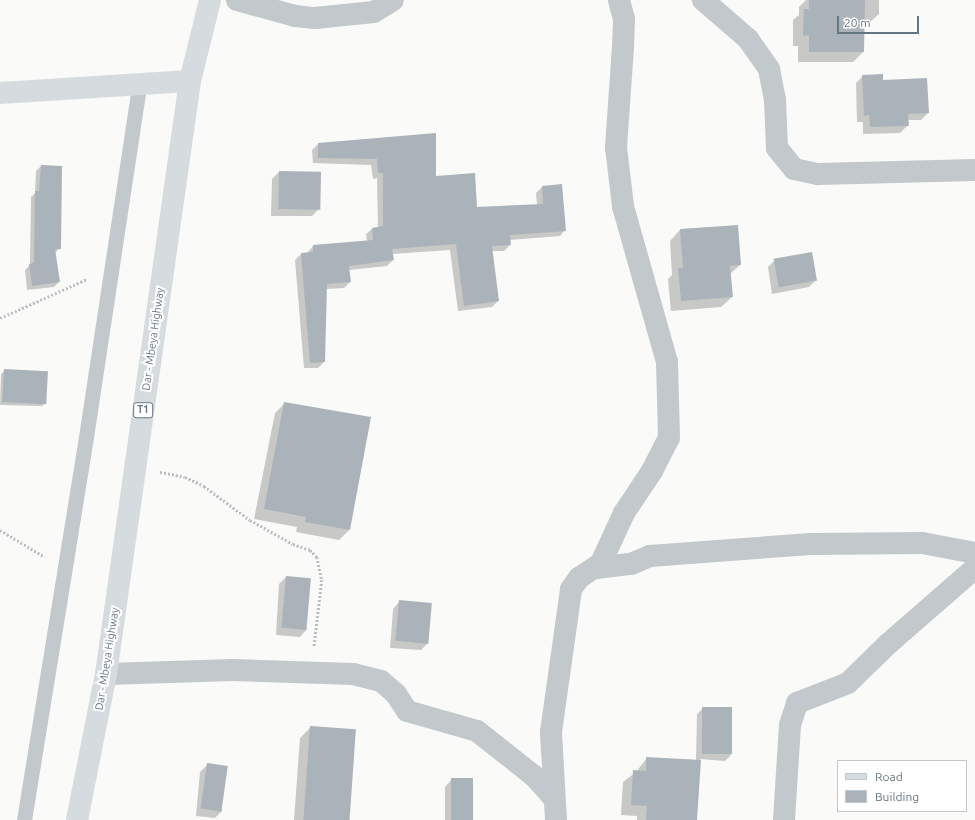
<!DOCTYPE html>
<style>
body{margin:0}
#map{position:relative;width:975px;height:820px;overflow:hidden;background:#fafaf8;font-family:Ubuntu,sans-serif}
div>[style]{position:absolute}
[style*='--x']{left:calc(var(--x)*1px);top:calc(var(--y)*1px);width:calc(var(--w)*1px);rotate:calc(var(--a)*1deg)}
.shadow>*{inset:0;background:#0003}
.building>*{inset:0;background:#aab3b9;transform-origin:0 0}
.path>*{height:2.5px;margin-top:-1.25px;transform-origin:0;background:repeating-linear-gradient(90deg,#bbbfc2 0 2px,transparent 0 4px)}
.lane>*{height:15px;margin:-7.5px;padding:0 7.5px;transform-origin:7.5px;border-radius:7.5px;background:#c3c8cc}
.street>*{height:22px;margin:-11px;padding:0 11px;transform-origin:11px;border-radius:11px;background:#c3c8cc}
.secondary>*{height:22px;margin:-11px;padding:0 11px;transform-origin:11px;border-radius:11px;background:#d6dbdf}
.highway>*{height:22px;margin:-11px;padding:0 11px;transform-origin:11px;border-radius:11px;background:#d6dbdf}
span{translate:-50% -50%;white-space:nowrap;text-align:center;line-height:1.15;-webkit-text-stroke:4px #fff;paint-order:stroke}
.shield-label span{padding:1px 3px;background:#fff;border:1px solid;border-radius:3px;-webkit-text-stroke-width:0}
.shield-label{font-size:10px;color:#657683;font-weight:700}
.street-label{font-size:11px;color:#657683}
.legend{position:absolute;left:837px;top:760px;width:130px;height:52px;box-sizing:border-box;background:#fff;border:1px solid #c1c8cd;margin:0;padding:5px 7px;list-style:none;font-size:12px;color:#657683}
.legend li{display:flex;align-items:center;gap:8px;height:20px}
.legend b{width:20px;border:1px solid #c1c8cd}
.scale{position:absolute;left:837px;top:16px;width:82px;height:18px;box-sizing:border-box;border:2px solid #657683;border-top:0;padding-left:5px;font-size:12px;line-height:14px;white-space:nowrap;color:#657683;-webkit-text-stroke:3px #fff;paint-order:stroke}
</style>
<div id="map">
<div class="shadow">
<i style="clip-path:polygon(806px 0,879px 0,879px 14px,868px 24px,864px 24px,863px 52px,853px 62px,798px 62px,798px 46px,793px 46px,793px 20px,799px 15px,799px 7px)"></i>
<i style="clip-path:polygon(863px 76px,882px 81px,928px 113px,921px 120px,907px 120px,908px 125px,900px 133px,863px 134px,863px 122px,857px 122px,856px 83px)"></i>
<i style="clip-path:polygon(435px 134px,435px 177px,476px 208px,537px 205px,536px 193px,542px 187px,565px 230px,560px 236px,509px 240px,510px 245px,504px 251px,491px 251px,498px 301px,492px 307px,458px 311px,450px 250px,392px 254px,393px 260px,387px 266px,349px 270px,350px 282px,344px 288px,326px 289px,324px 362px,318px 368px,304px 368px,295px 260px,301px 254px,307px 253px,313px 246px,367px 241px,366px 234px,372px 229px,378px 228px,377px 178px,373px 179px,371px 165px,313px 163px,312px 150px,318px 144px)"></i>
<i style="clip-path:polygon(41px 166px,60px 248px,55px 253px,59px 282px,54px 287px,27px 290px,25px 270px,30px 265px,31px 197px,35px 193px,36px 171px)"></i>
<i style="clip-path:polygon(279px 172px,319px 209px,312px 216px,271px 216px,272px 179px)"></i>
<i style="clip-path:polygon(680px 230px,740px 265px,730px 274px,732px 297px,721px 307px,671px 311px,668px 279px,672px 275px,670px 241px)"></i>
<i style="clip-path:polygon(775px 260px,816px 280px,809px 287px,772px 294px,768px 267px)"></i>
<i style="clip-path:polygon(5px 370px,45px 403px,42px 406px,0 405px,1px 374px)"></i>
<i style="clip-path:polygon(285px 403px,349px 530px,339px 540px,296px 532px,297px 527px,254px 519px,275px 413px)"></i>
<i style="clip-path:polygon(286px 577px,307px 629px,300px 637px,276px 635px,279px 584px)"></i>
<i style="clip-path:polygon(400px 601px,428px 643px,421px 650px,390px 648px,393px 609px)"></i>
<i style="clip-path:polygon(703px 708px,731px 755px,725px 761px,700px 759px,696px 820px,637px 820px,637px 816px,621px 815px,623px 782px,636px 772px,647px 758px,696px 760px,697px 714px)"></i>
<i style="clip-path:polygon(311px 727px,348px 820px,294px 820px,300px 738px)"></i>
<i style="clip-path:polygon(208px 764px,222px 811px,215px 818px,196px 816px,200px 772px)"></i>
<i style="clip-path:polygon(452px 779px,472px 820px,445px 820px,445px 787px)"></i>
</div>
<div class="building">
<i style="clip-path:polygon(809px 0,865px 0,864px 52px,809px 52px,809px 35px,803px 36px,804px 9px,809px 9px)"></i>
<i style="clip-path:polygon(883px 74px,883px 80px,927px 78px,929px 113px,908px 114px,909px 126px,870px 127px,869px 115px,864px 116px,862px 75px)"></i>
<i style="clip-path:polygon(436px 133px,436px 176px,475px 173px,477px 207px,543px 204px,542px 186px,562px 184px,566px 231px,510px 235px,511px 245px,492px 246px,499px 301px,464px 306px,456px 244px,392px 249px,394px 260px,349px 266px,351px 282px,327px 284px,325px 362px,310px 363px,301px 253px,313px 252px,313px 245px,373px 240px,372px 228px,383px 226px,383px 173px,378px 173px,377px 159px,318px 158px,318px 143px)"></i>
<i style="clip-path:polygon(41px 165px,62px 166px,61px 249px,55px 249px,60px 282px,32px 286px,29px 264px,34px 263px,35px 191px,39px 191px)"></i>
<i style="left:279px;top:171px;width:42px;height:38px;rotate:1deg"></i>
<i style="clip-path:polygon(738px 225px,741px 265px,730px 266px,733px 297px,681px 301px,678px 268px,683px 268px,680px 229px)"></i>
<i style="left:812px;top:252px;width:29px;height:39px;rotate:80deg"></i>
<i style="left:4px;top:369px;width:44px;height:33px;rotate:3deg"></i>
<i style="clip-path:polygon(284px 402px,371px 417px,350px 530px,305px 522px,306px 517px,264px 509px)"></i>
<i style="left:286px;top:576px;width:25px;height:52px;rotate:5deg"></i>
<i style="left:399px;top:600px;width:33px;height:41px;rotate:5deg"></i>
<i style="left:702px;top:707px;width:30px;height:47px"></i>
<i style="left:310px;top:726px;width:46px;height:94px;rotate:4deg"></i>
<i style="clip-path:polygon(646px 757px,701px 760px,697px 820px,646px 820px,647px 806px,631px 805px,633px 770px,646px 771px)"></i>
<i style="left:207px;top:763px;width:21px;height:46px;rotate:8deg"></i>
<i style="left:451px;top:778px;width:22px;height:42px"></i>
</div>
<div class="path">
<i style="--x:0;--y:318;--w:95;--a:-24.1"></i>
<i style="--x:160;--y:472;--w:25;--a:11"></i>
<i style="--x:185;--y:477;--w:21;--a:25"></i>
<i style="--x:204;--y:486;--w:57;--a:36.5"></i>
<i style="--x:250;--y:520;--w:49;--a:29.2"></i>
<i style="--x:293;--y:544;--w:18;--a:19"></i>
<i style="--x:310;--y:550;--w:10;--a:45"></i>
<i style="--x:317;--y:557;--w:24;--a:78"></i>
<i style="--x:322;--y:580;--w:68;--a:96.7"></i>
<i style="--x:0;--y:530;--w:52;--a:31"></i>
</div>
<div class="lane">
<i style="--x:24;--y:820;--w:388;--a:-80.8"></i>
<i style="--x:86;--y:437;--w:356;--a:-81.4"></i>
</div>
<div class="street">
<i style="--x:237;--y:0;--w:60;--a:15.4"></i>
<i style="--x:295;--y:16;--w:20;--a:6"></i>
<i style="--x:315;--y:18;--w:59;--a:-5.8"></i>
<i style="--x:374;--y:12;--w:22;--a:-32"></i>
<i style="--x:703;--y:0;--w:60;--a:40.9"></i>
<i style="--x:748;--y:39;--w:37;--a:55"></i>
<i style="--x:769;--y:69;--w:31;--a:79"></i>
<i style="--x:775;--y:99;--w:49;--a:87.7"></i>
<i style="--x:777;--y:148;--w:27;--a:51"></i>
<i style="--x:794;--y:169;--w:25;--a:12"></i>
<i style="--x:818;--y:174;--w:157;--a:-1.5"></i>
<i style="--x:596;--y:568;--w:35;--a:-7"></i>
<i style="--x:631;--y:564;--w:21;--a:-23"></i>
<i style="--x:650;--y:556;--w:161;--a:-4.3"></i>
<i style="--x:811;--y:544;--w:111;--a:-0.5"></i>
<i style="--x:922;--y:543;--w:54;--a:10.7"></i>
<i style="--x:106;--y:674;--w:127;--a:-1.8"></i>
<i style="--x:233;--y:670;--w:120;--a:1.9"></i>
<i style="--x:353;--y:674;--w:29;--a:14"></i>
<i style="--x:381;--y:681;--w:20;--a:41"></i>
<i style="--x:396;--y:694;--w:20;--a:57"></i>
<i style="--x:407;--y:711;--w:73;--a:15.9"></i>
<i style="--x:477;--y:731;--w:73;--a:38.3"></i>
<i style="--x:534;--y:776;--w:30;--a:48"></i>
<i style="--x:556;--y:820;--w:88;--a:-93.3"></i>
<i style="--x:551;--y:732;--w:144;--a:-82"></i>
<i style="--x:571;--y:589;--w:14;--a:-54"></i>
<i style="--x:579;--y:578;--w:27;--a:-34"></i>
<i style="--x:601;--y:563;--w:55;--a:-65.3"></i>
<i style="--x:624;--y:513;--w:50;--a:-56.3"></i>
<i style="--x:652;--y:471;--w:37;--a:-63"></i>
<i style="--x:669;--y:438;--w:76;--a:-91.5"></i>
<i style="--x:667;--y:362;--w:162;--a:-105.8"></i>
<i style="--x:623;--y:206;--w:59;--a:-96.8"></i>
<i style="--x:616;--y:147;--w:99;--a:-86"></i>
<i style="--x:623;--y:48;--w:29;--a:-88"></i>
<i style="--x:624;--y:19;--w:20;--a:-105"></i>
<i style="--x:784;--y:820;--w:95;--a:-86.4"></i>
<i style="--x:790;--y:725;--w:23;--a:-72"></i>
<i style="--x:797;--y:703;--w:55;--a:-21.4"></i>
<i style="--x:848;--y:683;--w:56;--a:-44.3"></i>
<i style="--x:888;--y:644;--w:116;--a:-41.1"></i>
</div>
<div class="secondary">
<i style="--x:0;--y:93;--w:190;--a:-3.6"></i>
</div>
<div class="highway">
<i style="--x:77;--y:820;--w:149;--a:-78.8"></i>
<i style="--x:106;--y:674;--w:599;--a:-81.94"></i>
<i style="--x:190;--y:81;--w:83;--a:-76.1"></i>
</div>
<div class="shield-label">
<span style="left:143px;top:410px">T1</span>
</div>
<div class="street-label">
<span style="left:153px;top:339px;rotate:-82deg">Dar - Mbeya Highway</span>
<span style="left:107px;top:659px;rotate:-81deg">Dar - Mbeya Highway</span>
</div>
<ul class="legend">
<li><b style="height:5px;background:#d6dbdf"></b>Road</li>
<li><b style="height:11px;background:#aab3b9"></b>Building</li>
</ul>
<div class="scale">20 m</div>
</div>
